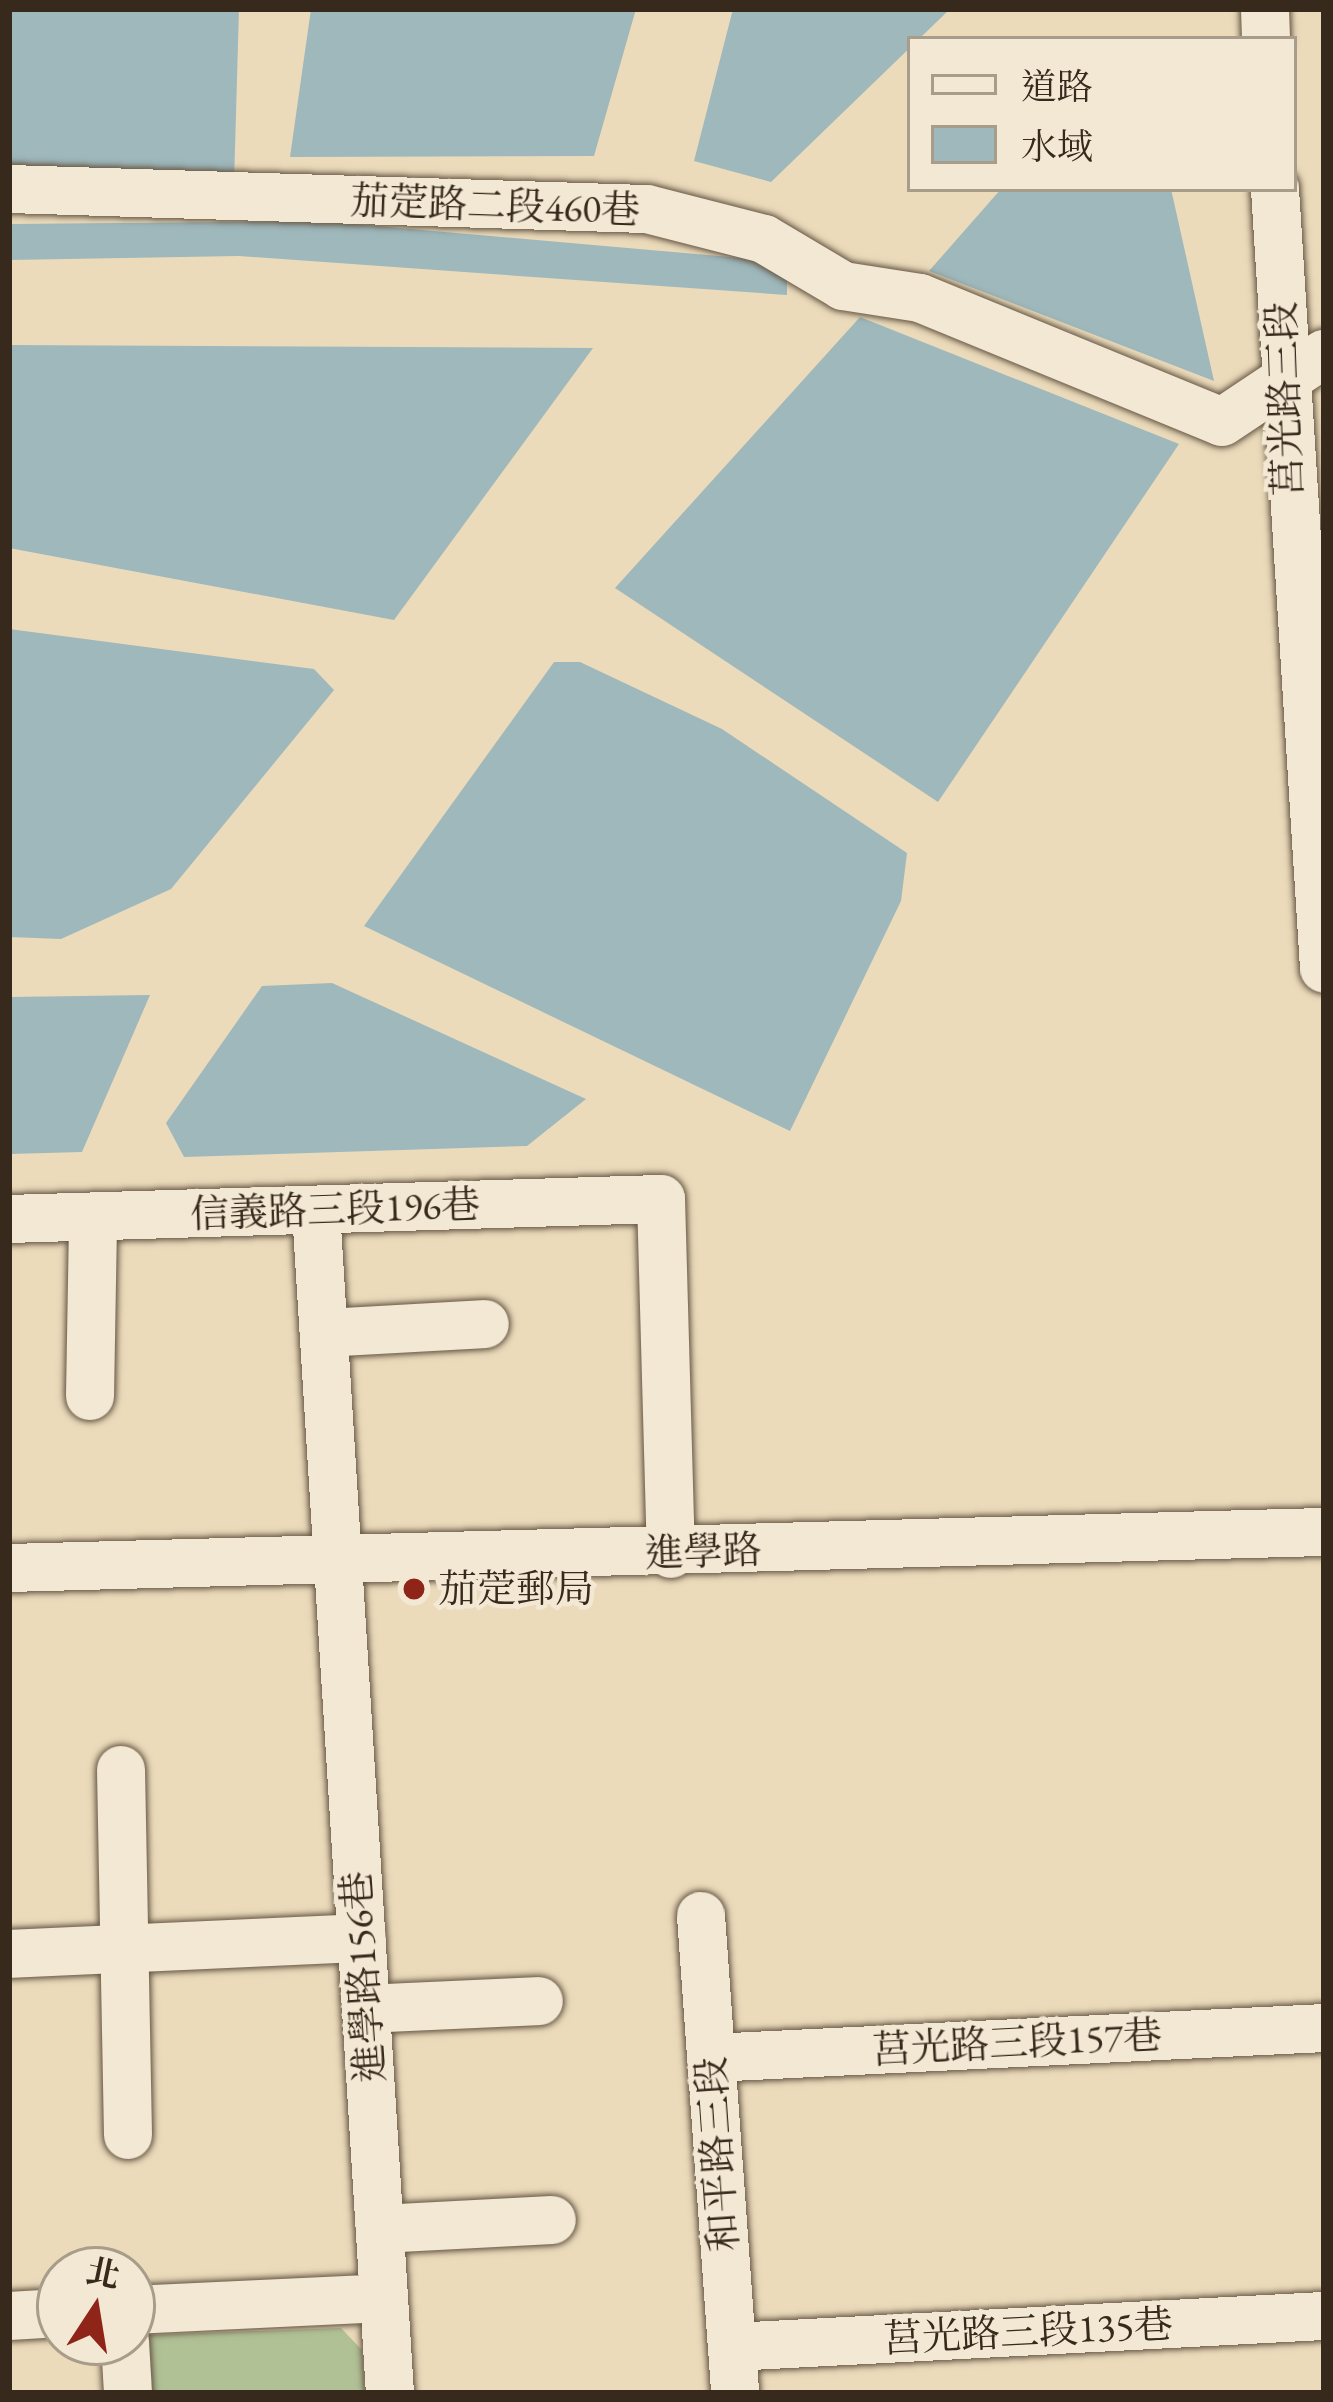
<!DOCTYPE html>
<meta charset="utf-8">
<style>
body{margin:0}
#map{position:relative;width:1333px;height:2402px;overflow:hidden;background:#ebdbbb;font-family:"EB Garamond","Noto Serif TC",serif}
div>[style]{position:absolute}
[style*='--x']{left:calc(var(--x)*1px);top:calc(var(--y)*1px);width:calc(var(--w)*1px);rotate:calc(var(--a)*1deg)}
.green>*{inset:0;background:#b1c196}
.water>*{inset:0;background:#9eb8bc}
.roads{filter:drop-shadow(0 0 3px #655644) drop-shadow(0 0 3px #655644)}
.minor>*{height:48px;margin:-24px;padding:0 24px;transform-origin:24px;border-radius:24px;background:#f2e8d3}
.dots>*{width:33px;height:33px;translate:-50% -50%;box-sizing:border-box;border:6px solid #f2e8d3;border-radius:50%}
span{translate:-50% -50%;white-space:nowrap;text-align:center;line-height:1.15;-webkit-text-stroke:9px #f2e8d3;paint-order:stroke}
.street-label{font-size:39px;color:#38291d}
.poi-label{font-size:39px;color:#38291d}
.left{translate:0 -50%;text-align:left}
.frame{position:absolute;inset:0;border:12px solid #38291d;pointer-events:none}
.legend{position:absolute;left:907px;top:36px;width:390px;height:156px;box-sizing:border-box;background:#f2e8d3;border:3px solid #a89c8a;margin:0;padding:15px 21px;list-style:none;font-size:36px;color:#38291d}
.legend li{display:flex;align-items:center;gap:24px;height:60px}
.legend b{width:60px;border:3px solid #a89c8a}
.north{position:absolute;left:36px;top:2246px;width:120px;height:120px;box-sizing:border-box;background:#f2e8d3;border:3px solid #a89c8a;border-radius:50%;rotate:12deg;font-size:33px;font-weight:700;line-height:48px;text-align:center;color:#38291d}
.north::after{content:'';display:block;margin:auto;width:42px;height:54px;background:#8f2418;clip-path:polygon(50% 0,100% 100%,50% 72%,0 100%)}
</style>
<div id="map">
<div class="green">
<div style="clip-path:polygon(341px 2328px,362px 2350px,365px 2393px,138px 2393px,136px 2357px,150px 2335px)"></div>
</div>
<div class="water">
<div style="clip-path:polygon(9px 9px,239px 9px,234px 182px,9px 178px)"></div>
<div style="clip-path:polygon(311px 9px,636px 9px,594px 156px,290px 157px)"></div>
<div style="clip-path:polygon(733px 9px,950px 9px,771px 182px,694px 161px)"></div>
<div style="clip-path:polygon(1001px 189px,1171px 189px,1214px 381px,929px 271px)"></div>
<div style="clip-path:polygon(321px 221px,787px 262px,787px 295px,239px 256px,9px 260px,9px 224px)"></div>
<div style="clip-path:polygon(860px 317px,1179px 444px,938px 802px,615px 588px)"></div>
<div style="clip-path:polygon(9px 345px,593px 348px,394px 620px,9px 548px)"></div>
<div style="clip-path:polygon(9px 629px,314px 669px,334px 690px,171px 889px,61px 939px,9px 937px)"></div>
<div style="clip-path:polygon(554px 662px,580px 662px,722px 729px,907px 853px,901px 901px,790px 1131px,364px 926px)"></div>
<div style="clip-path:polygon(332px 983px,586px 1099px,527px 1146px,184px 1157px,166px 1123px,262px 986px)"></div>
<div style="clip-path:polygon(150px 995px,82px 1152px,9px 1154px,9px 997px)"></div>
</div>
<div class="roads">
<div class="minor">
<div style="--x:1265;--y:9;--w:30;--a:88"></div>
<div style="--x:9;--y:189;--w:638;--a:1.8"></div>
<div style="--x:647;--y:209;--w:121;--a:14.4"></div>
<div style="--x:764;--y:239;--w:92;--a:30.7"></div>
<div style="--x:843;--y:286;--w:78;--a:8.9"></div>
<div style="--x:920;--y:298;--w:326;--a:22.3"></div>
<div style="--x:1222;--y:422;--w:123;--a:-33.7"></div>
<div style="--x:1275;--y:189;--w:781;--a:86.4"></div>
<div style="--x:316;--y:1211;--w:1184;--a:86.42"></div>
<div style="--x:9;--y:1219;--w:652;--a:-1.76"></div>
<div style="--x:661;--y:1199;--w:355;--a:88.4"></div>
<div style="--x:324;--y:1333;--w:161;--a:-3.2"></div>
<div style="--x:90;--y:1396;--w:179;--a:-89"></div>
<div style="--x:9;--y:1568;--w:1315;--a:-1.57"></div>
<div style="--x:121;--y:1770;--w:365;--a:88.9"></div>
<div style="--x:701;--y:1916;--w:478;--a:85.9"></div>
<div style="--x:9;--y:1954;--w:353;--a:-2.6"></div>
<div style="--x:366;--y:2009;--w:173;--a:-2.6"></div>
<div style="--x:711;--y:2058;--w:614;--a:-2.8"></div>
<div style="--x:380;--y:2229;--w:172;--a:-3"></div>
<div style="--x:132;--y:2310;--w:252;--a:-2.7"></div>
<div style="--x:9;--y:2316;--w:51;--a:-3.4"></div>
<div style="--x:125;--y:2342;--w:51;--a:86.6"></div>
<div style="--x:732;--y:2347;--w:593;--a:-3"></div>
</div>
</div>
<div class="dots">
<div style="left:414px;top:1589px;background:#8f2418"></div>
</div>
<div class="street-label">
<span style="left:495px;top:206px;rotate:2deg">茄萣路二段460巷</span>
<span style="left:1285px;top:399px;rotate:-92deg">莒光路三段</span>
<span style="left:335px;top:1210px;rotate:-2deg">信義路三段196巷</span>
<span style="left:703px;top:1552px;rotate:-2deg">進學路</span>
<span style="left:364px;top:1977px;rotate:-94deg">進學路156巷</span>
<span style="left:1017px;top:2043px;rotate:-3deg">莒光路三段157巷</span>
<span style="left:718px;top:2154px;rotate:-94deg">和平路三段</span>
<span style="left:1028px;top:2332px;rotate:-3deg">莒光路三段135巷</span>
</div>
<div class="poi-label">
<span class="left" style="left:438px;top:1589px">茄萣郵局</span>
</div>
<div class="frame"></div>
<ul class="legend">
<li><b style="height:15px;background:#f2e8d3"></b>道路</li>
<li><b style="height:33px;background:#9eb8bc"></b>水域</li>
</ul>
<div class="north">北</div>
</div>
